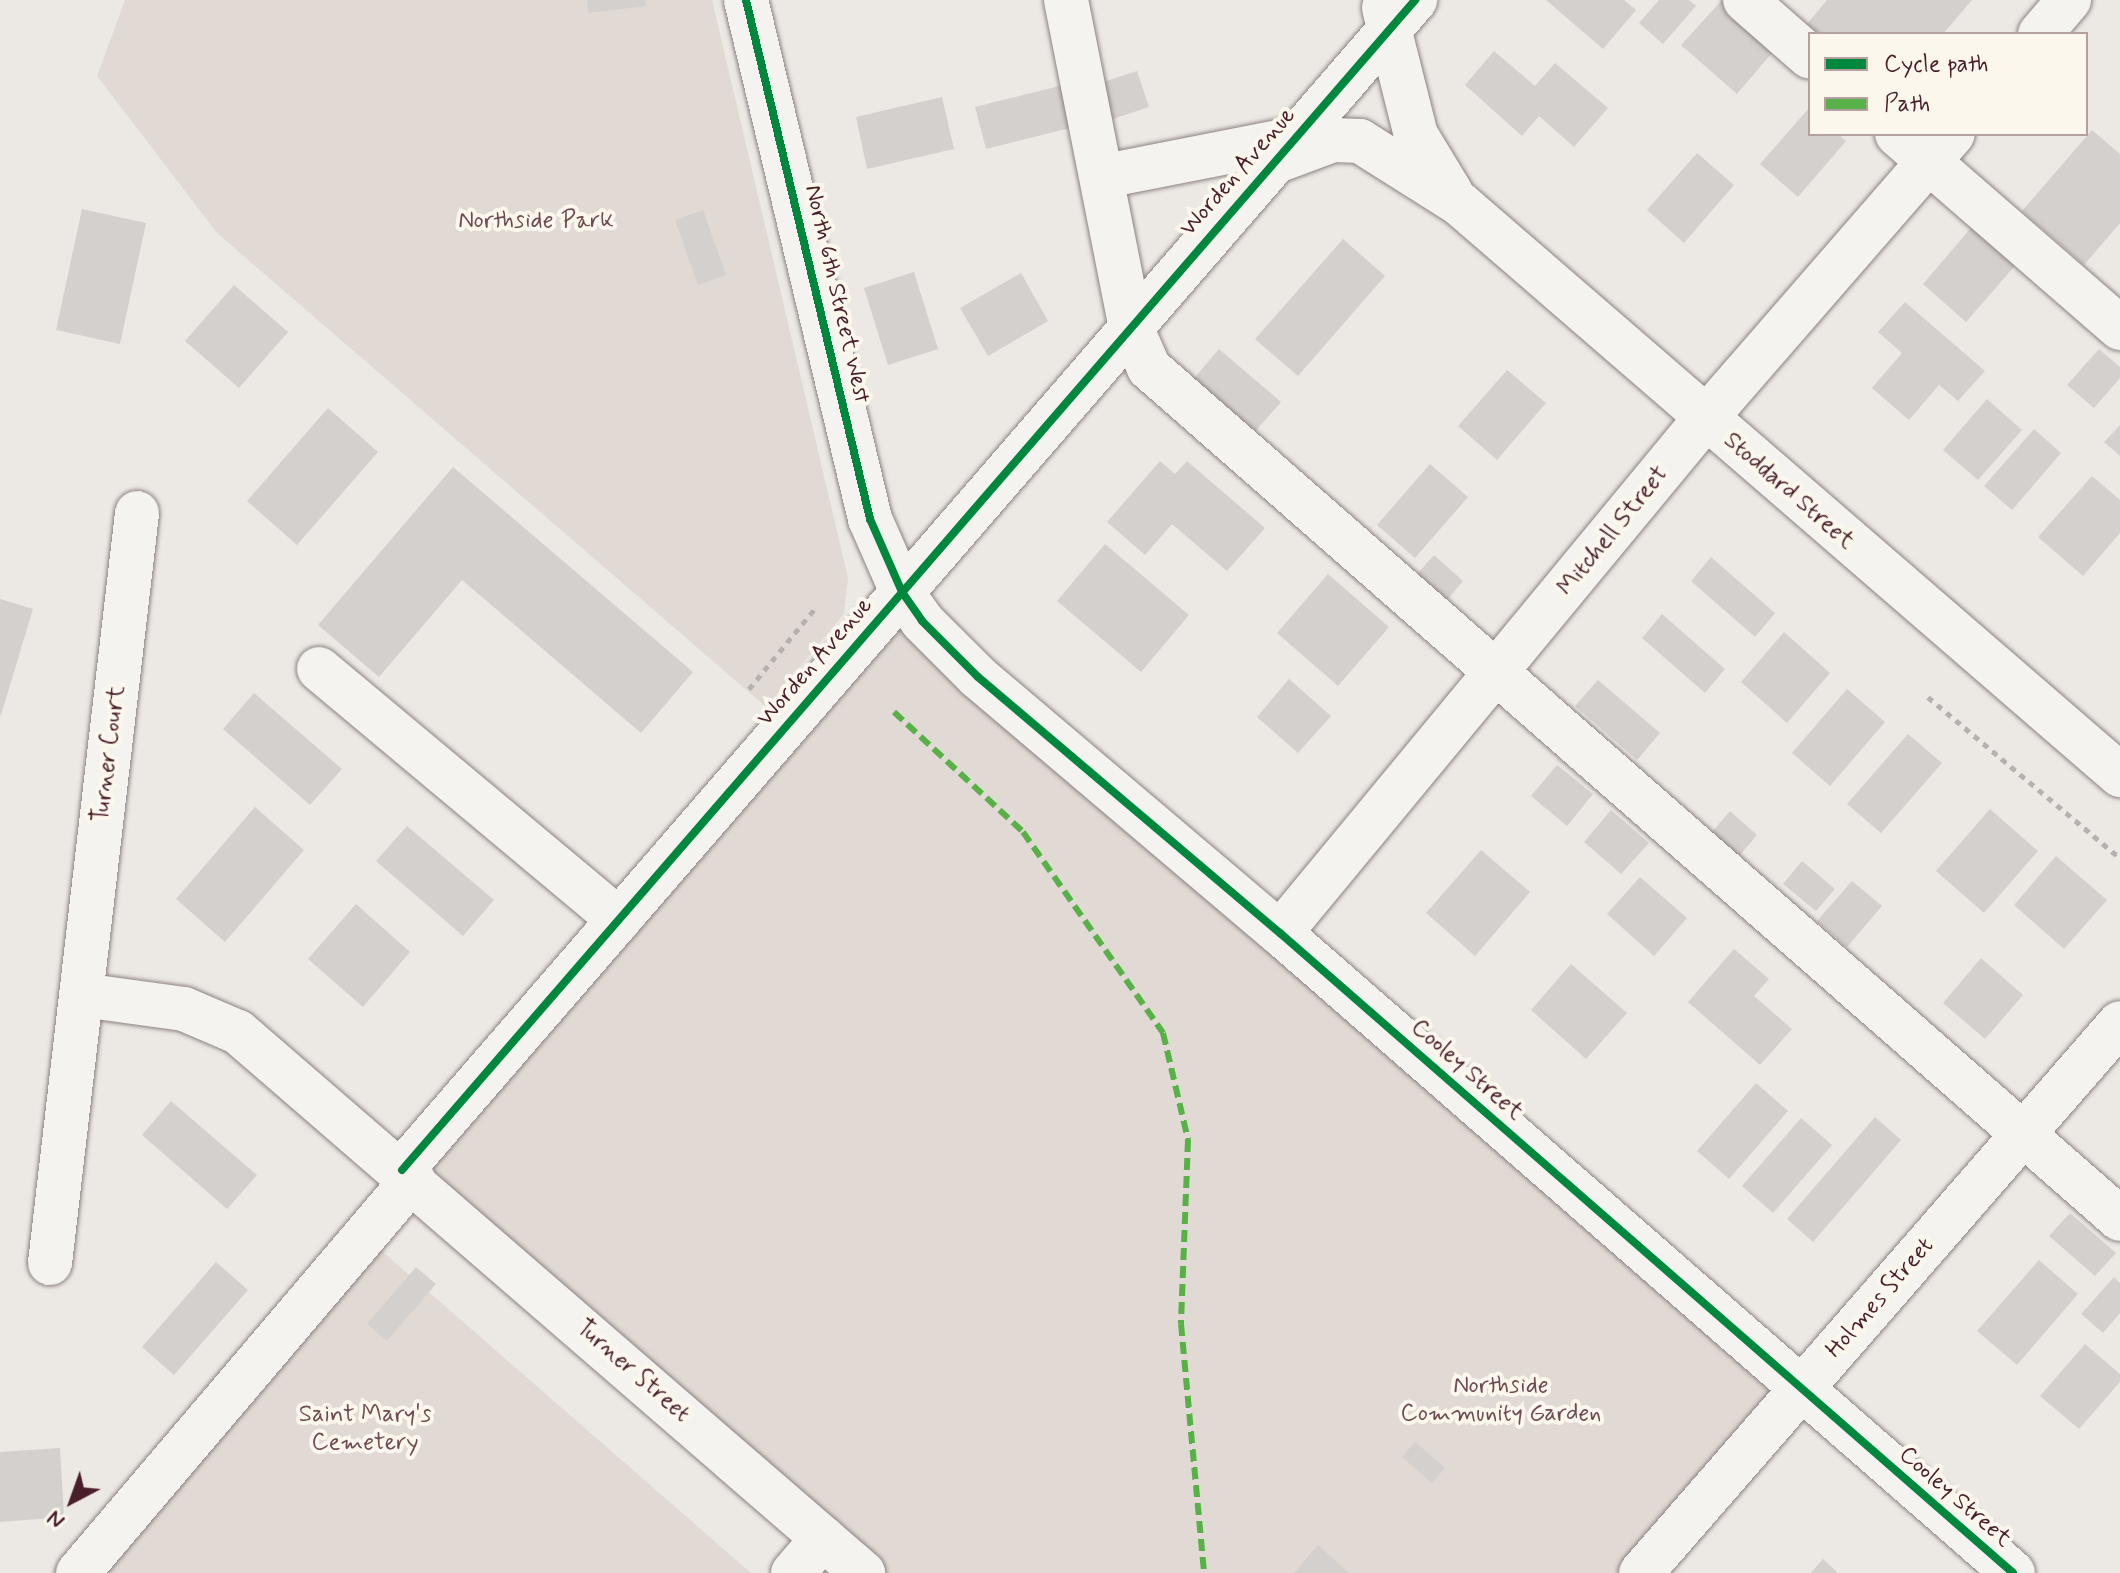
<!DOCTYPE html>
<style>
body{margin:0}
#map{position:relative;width:2120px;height:1573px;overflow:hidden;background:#ece9e4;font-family:Mynerve,sans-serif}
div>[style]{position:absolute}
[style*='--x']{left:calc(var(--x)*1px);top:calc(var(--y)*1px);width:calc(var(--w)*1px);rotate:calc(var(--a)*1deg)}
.green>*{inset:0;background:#e1d9d4}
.building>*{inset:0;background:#d4d0cd}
.path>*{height:5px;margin-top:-2.5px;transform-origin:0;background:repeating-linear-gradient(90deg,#b6b1af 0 6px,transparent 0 12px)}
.roads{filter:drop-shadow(0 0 2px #8b8282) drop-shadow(0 0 2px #8b8282)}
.minor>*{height:44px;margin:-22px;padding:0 22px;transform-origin:22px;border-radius:22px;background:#f4f3ef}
.quiet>*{height:6px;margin-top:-3px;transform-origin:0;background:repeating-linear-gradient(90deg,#57b146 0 12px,transparent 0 18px)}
.cycleway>*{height:8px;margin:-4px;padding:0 4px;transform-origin:4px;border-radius:4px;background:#00873e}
span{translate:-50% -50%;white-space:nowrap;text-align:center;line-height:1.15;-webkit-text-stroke:8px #fbf7ec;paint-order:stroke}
.street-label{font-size:24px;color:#4a1f2b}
.park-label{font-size:24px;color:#6e4a52}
.legend{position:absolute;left:1808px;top:32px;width:280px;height:104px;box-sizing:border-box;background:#fbf7ec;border:2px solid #b4a19f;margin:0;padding:10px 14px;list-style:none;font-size:24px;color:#4a1f2b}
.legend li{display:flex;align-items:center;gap:16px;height:40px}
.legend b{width:40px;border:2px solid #b4a19f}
.north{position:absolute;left:32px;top:1461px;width:80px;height:80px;-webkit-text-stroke:6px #fbf7ec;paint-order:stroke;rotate:221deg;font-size:22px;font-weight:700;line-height:32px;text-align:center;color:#4a1f2b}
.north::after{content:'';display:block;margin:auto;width:28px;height:36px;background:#4a1f2b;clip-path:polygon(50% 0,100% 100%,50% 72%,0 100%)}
</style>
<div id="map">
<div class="green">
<div style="clip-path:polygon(125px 0,712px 0,848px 578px,844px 614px,766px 707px,217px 233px,97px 76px)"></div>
<div style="clip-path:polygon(902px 592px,1800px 1389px,1641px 1573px,863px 1573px,402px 1170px)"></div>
<div style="clip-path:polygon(351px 1224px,751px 1573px,50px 1573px)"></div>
</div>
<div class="building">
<div style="clip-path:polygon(587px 0,645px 0,646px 6px,588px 13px)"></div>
<div style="clip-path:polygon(1546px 0,1624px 0,1636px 10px,1603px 49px)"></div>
<div style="clip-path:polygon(1659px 0,1689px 0,1696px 6px,1663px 44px,1639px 23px)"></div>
<div style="clip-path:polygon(1722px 0,1777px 47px,1737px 94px,1681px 45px)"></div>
<div style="clip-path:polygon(1827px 0,1972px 0,1943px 34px,1819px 34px,1807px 24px)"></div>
<div style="clip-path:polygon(1494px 51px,1535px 86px,1555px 63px,1608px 108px,1574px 147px,1539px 116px,1522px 136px,1465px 85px)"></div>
<div style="clip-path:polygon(1137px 71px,1149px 107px,1113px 119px,1100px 83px)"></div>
<div style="clip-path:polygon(1072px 83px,1082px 125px,986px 149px,975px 107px)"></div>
<div style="clip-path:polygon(942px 97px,954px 149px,867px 169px,856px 117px)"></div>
<div style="clip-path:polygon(1810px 107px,1810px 134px,1838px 134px,1846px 141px,1798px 197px,1760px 164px)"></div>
<div style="clip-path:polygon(2092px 130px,2120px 154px,2120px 223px,2084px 265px,2022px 211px)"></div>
<div style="clip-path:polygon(1697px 153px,1734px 185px,1684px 243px,1647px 210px)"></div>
<div style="clip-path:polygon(82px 209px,146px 223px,120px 344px,56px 330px)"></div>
<div style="clip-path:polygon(703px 210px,726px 275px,698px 285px,675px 220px)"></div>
<div style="clip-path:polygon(1976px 222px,2020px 260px,1966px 322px,1923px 284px)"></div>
<div style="clip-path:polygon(1343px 239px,1385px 276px,1298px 376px,1255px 339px)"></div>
<div style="clip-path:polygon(914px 272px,938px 349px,888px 365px,864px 288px)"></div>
<div style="clip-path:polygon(1021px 273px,1048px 321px,988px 356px,960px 308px)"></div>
<div style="clip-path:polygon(234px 285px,288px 332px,239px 388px,185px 341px)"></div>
<div style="clip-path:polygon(1905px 302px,1985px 371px,1958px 401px,1939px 385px,1909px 420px,1872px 388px,1902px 353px,1878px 332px)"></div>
<div style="clip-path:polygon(1219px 349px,1281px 402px,1251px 436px,1190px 383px)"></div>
<div style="clip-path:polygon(2099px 349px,2120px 367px,2120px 378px,2094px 408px,2067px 385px)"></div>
<div style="clip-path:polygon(1507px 370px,1546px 403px,1497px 460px,1458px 426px)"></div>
<div style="clip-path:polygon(1987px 399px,2022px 430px,1978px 480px,1943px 450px)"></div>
<div style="clip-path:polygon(328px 408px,378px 452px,297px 545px,247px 501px)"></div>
<div style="clip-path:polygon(2120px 425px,2120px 456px,2104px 442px)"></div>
<div style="clip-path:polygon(2034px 429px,2061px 453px,2012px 510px,1984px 486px)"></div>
<div style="clip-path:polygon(1160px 461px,1175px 474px,1187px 461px,1265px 528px,1227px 571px,1172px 524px,1145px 555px,1107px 522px)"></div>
<div style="clip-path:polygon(1430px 464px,1468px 497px,1415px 558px,1377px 525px)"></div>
<div style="clip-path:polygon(453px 467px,693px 672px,641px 733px,462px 580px,379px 677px,318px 625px)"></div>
<div style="clip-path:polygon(2092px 476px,2120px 500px,2120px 533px,2083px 576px,2038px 537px)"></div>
<div style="clip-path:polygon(1105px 544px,1189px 615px,1141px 672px,1057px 601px)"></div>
<div style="clip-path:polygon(1434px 555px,1463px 581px,1447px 600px,1417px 574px)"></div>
<div style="clip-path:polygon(1711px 557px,1775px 613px,1755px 637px,1691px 581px)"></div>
<div style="clip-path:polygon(1328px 574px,1389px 627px,1338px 686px,1277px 633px)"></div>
<div style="clip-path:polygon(0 599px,33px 609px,1px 715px,0 715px)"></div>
<div style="clip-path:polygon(1662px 614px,1725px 669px,1705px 693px,1642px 638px)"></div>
<div style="clip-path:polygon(1784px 632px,1830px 673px,1787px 723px,1741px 682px)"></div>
<div style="clip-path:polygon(1289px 679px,1331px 716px,1298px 753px,1257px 717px)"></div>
<div style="clip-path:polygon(1598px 680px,1660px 733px,1637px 760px,1575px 706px)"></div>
<div style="clip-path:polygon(1847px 689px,1885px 722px,1830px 786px,1792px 753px)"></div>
<div style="clip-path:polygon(254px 693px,342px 769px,310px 805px,223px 729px)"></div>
<div style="clip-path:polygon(1908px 734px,1942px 763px,1881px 833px,1847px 804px)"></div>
<div style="clip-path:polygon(1557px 765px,1593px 794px,1567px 826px,1531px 796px)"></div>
<div style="clip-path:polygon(255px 807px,304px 850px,225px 942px,176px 899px)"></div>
<div style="clip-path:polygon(1990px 809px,2038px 851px,1984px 913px,1936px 871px)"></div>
<div style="clip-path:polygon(1611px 810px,1649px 843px,1621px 874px,1584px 842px)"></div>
<div style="clip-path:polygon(1730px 811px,1757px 835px,1739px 856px,1712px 832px)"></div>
<div style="clip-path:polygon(407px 826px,494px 900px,463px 936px,376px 861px)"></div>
<div style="clip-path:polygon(1481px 850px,1530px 892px,1475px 956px,1426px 913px)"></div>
<div style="clip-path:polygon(2056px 856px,2107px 900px,2064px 949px,2014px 905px)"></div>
<div style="clip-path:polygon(1802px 861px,1835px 889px,1816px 911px,1783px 884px)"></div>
<div style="clip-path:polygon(1640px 877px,1687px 918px,1654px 956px,1607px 914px)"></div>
<div style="clip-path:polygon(1852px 881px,1882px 906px,1847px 947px,1817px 921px)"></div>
<div style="clip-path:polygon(356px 904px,410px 952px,363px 1007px,308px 959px)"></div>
<div style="clip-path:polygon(1734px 949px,1769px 979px,1754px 996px,1792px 1029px,1760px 1065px,1688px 1002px)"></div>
<div style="clip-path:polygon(1981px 958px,2023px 995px,1985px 1039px,1943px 1003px)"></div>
<div style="clip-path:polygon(1571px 964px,1627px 1013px,1586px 1059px,1531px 1010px)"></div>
<div style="clip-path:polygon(1756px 1083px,1788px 1111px,1729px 1179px,1697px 1151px)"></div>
<div style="clip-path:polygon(171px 1101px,257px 1175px,227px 1209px,142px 1135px)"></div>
<div style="clip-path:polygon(1875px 1117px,1901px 1140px,1813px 1242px,1787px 1219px)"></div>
<div style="clip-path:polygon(1801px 1118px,1832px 1145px,1773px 1213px,1742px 1186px)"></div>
<div style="clip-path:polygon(2070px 1213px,2116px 1253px,2095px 1276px,2049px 1236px)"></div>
<div style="clip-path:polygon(2039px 1260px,2078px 1294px,2017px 1365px,1977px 1331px)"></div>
<div style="clip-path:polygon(216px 1262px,248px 1290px,174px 1375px,142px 1347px)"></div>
<div style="clip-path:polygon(416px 1267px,436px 1284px,387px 1341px,367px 1324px)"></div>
<div style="clip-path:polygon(2114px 1277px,2120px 1283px,2120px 1313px,2103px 1333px,2081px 1314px)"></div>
<div style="clip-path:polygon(2085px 1344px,2120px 1374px,2120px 1382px,2079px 1429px,2040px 1396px)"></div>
<div style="clip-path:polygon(1415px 1442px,1445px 1468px,1432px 1483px,1402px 1457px)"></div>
<div style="clip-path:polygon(60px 1448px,64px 1517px,0 1522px,0 1452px)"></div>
<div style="clip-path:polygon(1318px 1545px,1349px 1573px,1294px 1573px)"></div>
<div style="clip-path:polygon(1823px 1559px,1838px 1573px,1811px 1573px)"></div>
</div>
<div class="path">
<div style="--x:749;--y:689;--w:106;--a:-50.7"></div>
<div style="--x:1928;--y:697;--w:251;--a:40"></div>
</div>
<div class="roads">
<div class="minor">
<div style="--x:746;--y:0;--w:534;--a:76.56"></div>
<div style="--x:870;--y:519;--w:80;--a:66.3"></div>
<div style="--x:902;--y:592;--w:35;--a:55"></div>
<div style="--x:922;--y:621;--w:79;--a:45"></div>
<div style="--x:978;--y:677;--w:396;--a:40.3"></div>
<div style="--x:1280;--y:933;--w:973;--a:41.12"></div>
<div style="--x:1066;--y:0;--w:333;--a:78.8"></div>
<div style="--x:1131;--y:327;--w:45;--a:66.3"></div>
<div style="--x:1149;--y:368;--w:1291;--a:41.23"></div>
<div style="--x:1745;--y:0;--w:86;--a:41.2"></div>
<div style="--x:1384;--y:8;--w:131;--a:75.9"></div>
<div style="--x:1416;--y:135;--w:68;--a:58.9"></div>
<div style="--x:2040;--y:34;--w:45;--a:-49.5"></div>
<div style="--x:1897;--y:134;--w:296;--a:41"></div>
<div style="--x:1279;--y:160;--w:58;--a:-20.3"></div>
<div style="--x:1333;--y:140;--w:27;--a:2"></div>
<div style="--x:1360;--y:141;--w:118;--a:32.2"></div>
<div style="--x:1460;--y:204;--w:873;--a:40.86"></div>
<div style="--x:1105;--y:176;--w:193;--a:-11.1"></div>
<div style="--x:319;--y:669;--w:391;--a:39.9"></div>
<div style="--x:1280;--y:933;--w:666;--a:-50.43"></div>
<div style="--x:1704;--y:420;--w:379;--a:-49"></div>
<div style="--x:82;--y:995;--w:103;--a:7.8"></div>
<div style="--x:184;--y:1009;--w:59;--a:23.1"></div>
<div style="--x:238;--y:1032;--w:827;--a:40.88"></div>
<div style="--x:402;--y:1170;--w:1548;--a:-49.11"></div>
<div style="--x:50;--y:1263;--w:755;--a:-83.38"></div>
<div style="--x:78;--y:1573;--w:517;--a:-49.63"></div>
<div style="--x:793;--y:1573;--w:46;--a:-49.4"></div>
<div style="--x:1641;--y:1573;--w:729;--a:-48.95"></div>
</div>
</div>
<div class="quiet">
<div style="--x:894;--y:712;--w:176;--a:42.9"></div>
<div style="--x:1023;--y:832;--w:245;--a:55.1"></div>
<div style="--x:1163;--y:1033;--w:110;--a:76.8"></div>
<div style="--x:1188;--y:1140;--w:184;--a:92.2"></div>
<div style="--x:1181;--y:1324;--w:250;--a:84.7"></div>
</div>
<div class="cycleway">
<div style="--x:746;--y:0;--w:534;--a:76.56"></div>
<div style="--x:870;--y:519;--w:80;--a:66.3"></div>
<div style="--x:902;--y:592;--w:35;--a:55"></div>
<div style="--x:922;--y:621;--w:79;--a:45"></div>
<div style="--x:978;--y:677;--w:396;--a:40.3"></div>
<div style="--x:1280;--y:933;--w:973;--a:41.12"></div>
<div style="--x:402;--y:1170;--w:1548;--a:-49.11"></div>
</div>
<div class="street-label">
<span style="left:1238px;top:172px;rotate:-49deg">Worden Avenue</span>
<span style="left:837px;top:294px;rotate:77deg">North 6th Street West</span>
<span style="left:1789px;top:491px;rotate:41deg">Stoddard Street</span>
<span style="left:1613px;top:531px;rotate:-51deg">Mitchell Street</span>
<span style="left:815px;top:662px;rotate:-49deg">Worden Avenue</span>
<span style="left:109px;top:754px;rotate:-83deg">Turner Court</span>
<span style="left:1467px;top:1070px;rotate:41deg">Cooley Street</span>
<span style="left:1880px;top:1298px;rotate:-49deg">Holmes Street</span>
<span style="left:633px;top:1371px;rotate:41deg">Turner Street</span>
<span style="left:1955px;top:1497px;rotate:41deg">Cooley Street</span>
</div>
<div class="park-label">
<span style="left:536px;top:221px">Northside Park</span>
<span style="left:1501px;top:1400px">Northside<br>Community Garden</span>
<span style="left:365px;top:1429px">Saint Mary's<br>Cemetery</span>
</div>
<ul class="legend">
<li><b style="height:10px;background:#00873e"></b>Cycle path</li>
<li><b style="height:10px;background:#57b146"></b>Path</li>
</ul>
<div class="north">N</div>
</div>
